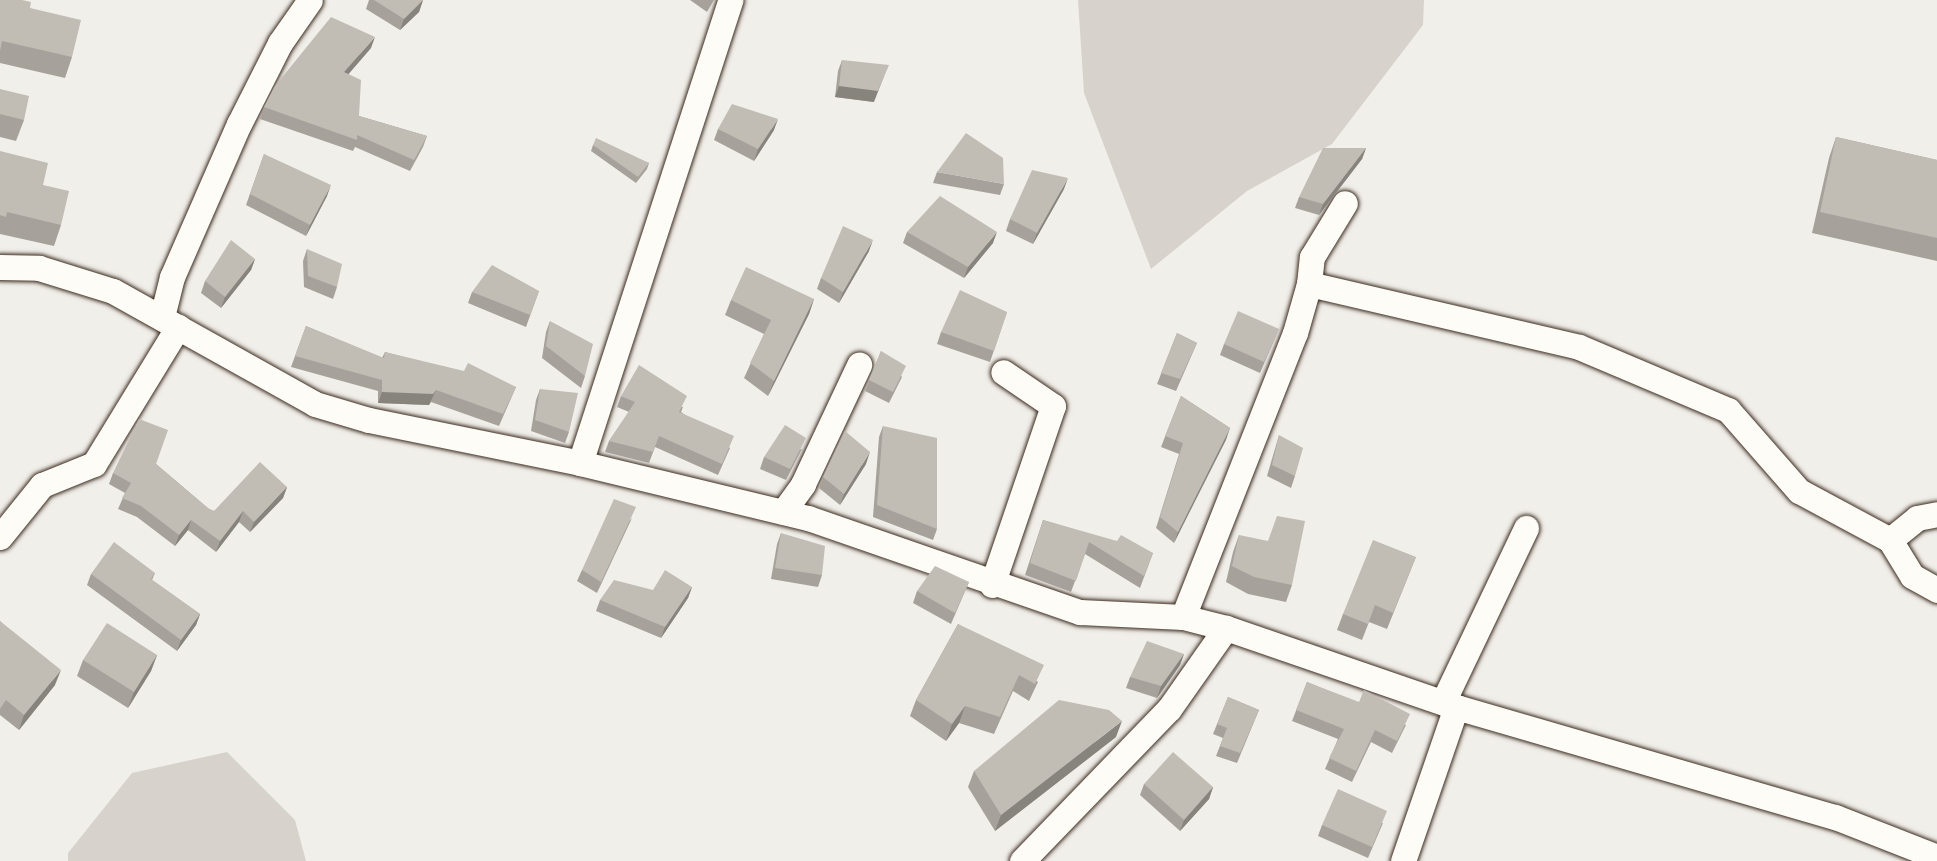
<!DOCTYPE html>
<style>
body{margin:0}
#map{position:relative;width:1937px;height:861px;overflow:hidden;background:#f1efea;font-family:Itim,sans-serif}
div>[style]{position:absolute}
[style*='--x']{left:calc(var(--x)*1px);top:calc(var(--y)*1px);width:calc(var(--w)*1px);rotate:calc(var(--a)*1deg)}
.green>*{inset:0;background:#d7d2cc}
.roads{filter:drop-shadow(0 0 2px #3b2a1e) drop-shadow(0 0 2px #3b2a1e)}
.minor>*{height:25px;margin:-12.5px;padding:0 12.5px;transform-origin:12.5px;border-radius:12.5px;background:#fdfcf7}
.wall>*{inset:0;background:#a6a29b}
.shaded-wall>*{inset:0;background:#87847e}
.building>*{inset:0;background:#c1bcb4}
span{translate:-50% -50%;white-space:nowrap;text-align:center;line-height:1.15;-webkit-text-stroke:8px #fdfcf7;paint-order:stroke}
</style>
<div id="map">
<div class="green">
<div style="clip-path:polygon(1078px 0,1424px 0,1423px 25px,1332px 144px,1247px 191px,1151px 269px,1084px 93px)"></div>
<div style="clip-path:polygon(227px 752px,295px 820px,306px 861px,68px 861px,68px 853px,132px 773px)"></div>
</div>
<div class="roads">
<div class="minor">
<div style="--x:0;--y:267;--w:39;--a:1"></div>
<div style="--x:39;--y:268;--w:77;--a:17.3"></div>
<div style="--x:113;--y:291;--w:231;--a:29.2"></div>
<div style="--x:315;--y:404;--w:56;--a:16.5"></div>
<div style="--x:369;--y:420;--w:215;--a:11.5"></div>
<div style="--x:580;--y:463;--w:235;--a:13.6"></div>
<div style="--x:808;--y:518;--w:288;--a:19.1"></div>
<div style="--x:1080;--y:612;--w:103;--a:2.8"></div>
<div style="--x:1183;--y:617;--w:44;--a:14.3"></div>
<div style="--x:1226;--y:628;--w:243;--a:19"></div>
<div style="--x:1456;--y:707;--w:395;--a:16.2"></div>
<div style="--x:1835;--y:817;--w:110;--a:21.4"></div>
<div style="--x:1309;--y:284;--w:27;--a:-84"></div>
<div style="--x:1312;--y:257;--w:63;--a:-58.6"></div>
<div style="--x:162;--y:317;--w:41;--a:-76"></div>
<div style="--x:172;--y:277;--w:167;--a:-66.4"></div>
<div style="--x:239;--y:124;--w:91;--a:-63.2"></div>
<div style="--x:280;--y:43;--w:52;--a:-55.1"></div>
<div style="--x:580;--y:463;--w:487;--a:-72"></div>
<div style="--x:783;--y:512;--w:34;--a:-54"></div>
<div style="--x:803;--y:484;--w:132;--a:-64.8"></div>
<div style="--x:0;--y:537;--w:67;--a:-51.1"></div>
<div style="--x:42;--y:485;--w:56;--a:-22"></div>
<div style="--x:94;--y:464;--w:161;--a:-58.5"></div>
<div style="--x:1890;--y:540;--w:35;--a:-39"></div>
<div style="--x:1917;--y:518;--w:20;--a:-11"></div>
<div style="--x:992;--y:585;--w:189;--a:-71.2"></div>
<div style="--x:1053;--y:406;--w:60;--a:-145.8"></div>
<div style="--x:1183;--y:617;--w:305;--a:-68.5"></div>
<div style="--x:1295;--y:333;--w:51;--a:-74.1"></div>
<div style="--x:1309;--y:284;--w:277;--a:13.1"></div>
<div style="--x:1579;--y:347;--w:162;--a:22.9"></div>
<div style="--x:1728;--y:410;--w:108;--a:48.8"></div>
<div style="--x:1799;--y:491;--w:103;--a:28.3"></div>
<div style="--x:1890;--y:540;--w:42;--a:58.6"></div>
<div style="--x:1912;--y:576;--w:29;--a:29"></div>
<div style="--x:1443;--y:702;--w:193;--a:-64.5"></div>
<div style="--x:1022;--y:861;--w:211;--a:-46"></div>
<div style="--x:1169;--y:709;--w:99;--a:-54.9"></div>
<div style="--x:1403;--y:861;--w:163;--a:-71"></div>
</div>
</div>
<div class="wall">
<div style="clip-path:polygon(0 0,30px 8px,72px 57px,65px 78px,0 63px)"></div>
<div style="clip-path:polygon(369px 0,423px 0,419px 12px,400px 30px,366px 9px)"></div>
<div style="clip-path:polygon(690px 0,714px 0,707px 12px)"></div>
<div style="clip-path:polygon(371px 48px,348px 74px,359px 116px,427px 136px,423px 147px,410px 171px,355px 147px,353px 151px,260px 119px,264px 107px)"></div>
<div style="clip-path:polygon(842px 60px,874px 102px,835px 97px,838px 71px)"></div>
<div style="clip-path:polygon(0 89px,24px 120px,16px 141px,0 137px)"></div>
<div style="clip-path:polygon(718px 129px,774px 130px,754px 161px,714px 140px)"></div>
<div style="clip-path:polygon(1836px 137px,1937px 160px,1937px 261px,1812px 233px,1829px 158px)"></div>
<div style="clip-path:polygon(593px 145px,649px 163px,647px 169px,636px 183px,591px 151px)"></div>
<div style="clip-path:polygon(1366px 148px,1362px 159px,1319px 215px,1295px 208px,1299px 197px)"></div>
<div style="clip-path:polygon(0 151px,43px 185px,61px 225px,54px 246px,0 234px)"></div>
<div style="clip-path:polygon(264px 154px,327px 196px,306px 236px,246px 205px)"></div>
<div style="clip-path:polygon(937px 172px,1004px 184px,1000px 195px,933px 183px)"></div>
<div style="clip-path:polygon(1064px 189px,1033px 244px,1006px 231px,1010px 219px)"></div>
<div style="clip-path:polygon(907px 232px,993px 243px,964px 278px,903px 243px)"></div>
<div style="clip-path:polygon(307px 249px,337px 287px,333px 299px,304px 287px,303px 261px)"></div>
<div style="clip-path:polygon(869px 251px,839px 303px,817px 289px,821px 278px)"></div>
<div style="clip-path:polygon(255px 259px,251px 270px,221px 308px,201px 293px,205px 281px)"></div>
<div style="clip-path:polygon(539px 291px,526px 327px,468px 303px,472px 292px)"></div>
<div style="clip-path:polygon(814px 299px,809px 314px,768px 396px,744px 378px,764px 334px,725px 315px,731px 300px)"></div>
<div style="clip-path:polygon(1007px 312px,990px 362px,937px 344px,941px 332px)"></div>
<div style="clip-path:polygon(550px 321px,585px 376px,581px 388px,542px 358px,546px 332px)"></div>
<div style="clip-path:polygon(306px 326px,382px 358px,385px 352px,516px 387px,499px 426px,431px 402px,429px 405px,378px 403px,378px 391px,291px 367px)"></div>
<div style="clip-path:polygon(1279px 329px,1260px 373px,1220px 355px,1224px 344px)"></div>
<div style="clip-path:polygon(1177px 333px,1197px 343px,1176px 391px,1157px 384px)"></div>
<div style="clip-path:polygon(881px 351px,902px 377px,889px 403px,865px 391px)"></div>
<div style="clip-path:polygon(540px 389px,569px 432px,565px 443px,531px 431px,536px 400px)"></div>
<div style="clip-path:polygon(621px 396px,683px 407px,681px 412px,730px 448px,718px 475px,655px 447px,649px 463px,605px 452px,609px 441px,629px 412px,617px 407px)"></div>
<div style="clip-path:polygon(1181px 396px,1230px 428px,1174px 543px,1156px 528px,1179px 454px,1161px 447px)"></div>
<div style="clip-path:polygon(883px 426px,937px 529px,933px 540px,873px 517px,879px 437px)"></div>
<div style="clip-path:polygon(1279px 435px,1295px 476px,1291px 488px,1267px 476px)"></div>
<div style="clip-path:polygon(802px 449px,786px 480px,760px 469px,764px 457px)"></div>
<div style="clip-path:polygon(156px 464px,209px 509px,214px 511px,287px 487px,283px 498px,250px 532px,239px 522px,216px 552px,188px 530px,175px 546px,137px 517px,118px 509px,125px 493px,109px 484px,113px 473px)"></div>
<div style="clip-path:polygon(866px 464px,840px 505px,819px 488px,823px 477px)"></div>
<div style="clip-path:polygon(632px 518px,597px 593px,577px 581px,582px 570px)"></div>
<div style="clip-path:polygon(1043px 520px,1153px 553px,1140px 588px,1085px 554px,1071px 592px,1025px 575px)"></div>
<div style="clip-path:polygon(781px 533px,822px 575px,818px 587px,771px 579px,777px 544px)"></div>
<div style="clip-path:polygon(1239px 535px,1292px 585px,1286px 602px,1248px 594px,1226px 582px,1233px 552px)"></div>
<div style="clip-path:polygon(1416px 557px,1387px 629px,1369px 622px,1362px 640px,1337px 630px,1343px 614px)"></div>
<div style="clip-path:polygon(155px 573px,152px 580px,200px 614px,196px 625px,177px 651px,87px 585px,91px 574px)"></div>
<div style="clip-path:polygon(969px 582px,951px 624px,913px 603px,917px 591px)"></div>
<div style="clip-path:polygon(692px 587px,688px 598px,661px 638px,596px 611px,600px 600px)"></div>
<div style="clip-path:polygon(0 621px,55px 685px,19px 730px,0 715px)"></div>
<div style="clip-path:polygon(958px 624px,1038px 682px,1029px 701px,1013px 691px,994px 734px,959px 723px,946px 741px,910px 716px,916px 700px)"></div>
<div style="clip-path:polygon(1184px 654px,1180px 665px,1157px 698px,1126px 688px,1130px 677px)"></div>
<div style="clip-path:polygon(157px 655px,151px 671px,128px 708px,77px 676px,83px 660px)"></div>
<div style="clip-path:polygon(1307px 682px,1406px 725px,1392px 753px,1371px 742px,1352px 782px,1325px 769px,1338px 739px,1292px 721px)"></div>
<div style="clip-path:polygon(1228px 697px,1259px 710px,1237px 763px,1216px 756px,1223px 738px,1213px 734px)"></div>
<div style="clip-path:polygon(1116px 737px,995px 831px,968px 787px,974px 771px)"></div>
<div style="clip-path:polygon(1144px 784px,1213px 787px,1209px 799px,1180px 831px,1140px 795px)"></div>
<div style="clip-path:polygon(1383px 823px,1368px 858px,1318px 836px,1322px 825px)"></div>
</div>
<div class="shaded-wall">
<div style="clip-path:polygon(423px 0,419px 12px,400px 30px,404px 19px)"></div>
<div style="clip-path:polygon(375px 37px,371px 48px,340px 84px,344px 72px)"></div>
<div style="clip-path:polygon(884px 76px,874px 102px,835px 97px,839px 86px)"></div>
<div style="clip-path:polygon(778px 119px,774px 130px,754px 161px,758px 149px)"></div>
<div style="clip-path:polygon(1366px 148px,1362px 159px,1319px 215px,1323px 204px)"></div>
<div style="clip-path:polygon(1068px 178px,1064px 189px,1033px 244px,1037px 233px)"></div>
<div style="clip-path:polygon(331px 185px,327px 196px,306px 236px,310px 225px)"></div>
<div style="clip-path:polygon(997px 232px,993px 243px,964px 278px,968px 267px)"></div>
<div style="clip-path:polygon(873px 240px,869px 251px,839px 303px,843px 292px)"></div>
<div style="clip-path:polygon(255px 259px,251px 270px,221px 308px,225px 297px)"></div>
<div style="clip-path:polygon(814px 299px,809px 314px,768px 396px,774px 381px)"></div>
<div style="clip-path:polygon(436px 390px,429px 405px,378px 403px,382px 392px)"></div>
<div style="clip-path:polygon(1230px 428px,1226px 440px,1174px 543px,1178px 532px)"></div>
<div style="clip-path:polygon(870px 452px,866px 464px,840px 505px,844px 494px)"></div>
<div style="clip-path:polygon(287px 487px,283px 498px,250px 532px,254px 522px)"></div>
<div style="clip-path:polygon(243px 511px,239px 522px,216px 552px,220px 541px)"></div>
<div style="clip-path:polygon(191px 520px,188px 530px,175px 546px,179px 535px)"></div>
<div style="clip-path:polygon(692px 587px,688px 598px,661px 638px,665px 627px)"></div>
<div style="clip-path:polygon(200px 614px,196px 625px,177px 651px,181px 640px)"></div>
<div style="clip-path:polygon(1184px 654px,1180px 665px,1157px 698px,1161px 686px)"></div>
<div style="clip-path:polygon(157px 655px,151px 671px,128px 708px,134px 692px)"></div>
<div style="clip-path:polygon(61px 670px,55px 685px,19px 730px,24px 715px)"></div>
<div style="clip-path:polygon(965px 706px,959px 723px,946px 741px,952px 724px)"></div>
<div style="clip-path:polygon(1122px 721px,1116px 737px,995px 831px,1001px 815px)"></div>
<div style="clip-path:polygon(1213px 787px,1209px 799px,1180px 831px,1184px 820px)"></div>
</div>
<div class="building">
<div style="clip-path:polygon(0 0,22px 0,31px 2px,30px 8px,81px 20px,72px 57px,2px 41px,0 51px)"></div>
<div style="clip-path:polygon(374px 0,423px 0,404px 19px)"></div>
<div style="clip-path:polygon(331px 17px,375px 37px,344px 72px,361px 80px,359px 116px,427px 136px,414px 160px,357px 135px,357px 140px,264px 107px,275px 86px)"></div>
<div style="clip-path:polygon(842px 60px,889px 65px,878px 91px,839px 86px)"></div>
<div style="clip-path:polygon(0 89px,29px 96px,24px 120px,0 114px)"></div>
<div style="clip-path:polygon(732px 104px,778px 119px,758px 149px,718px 129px)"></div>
<div style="clip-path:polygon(966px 133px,1003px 158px,1004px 184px,937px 172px)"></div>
<div style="clip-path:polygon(1836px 137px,1937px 160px,1937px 238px,1820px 212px)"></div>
<div style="clip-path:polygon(596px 138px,649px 163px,638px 177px,593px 145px)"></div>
<div style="clip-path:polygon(1323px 148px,1366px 148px,1323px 204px,1299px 197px)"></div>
<div style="clip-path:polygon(0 151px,48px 163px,43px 185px,69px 191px,61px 225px,7px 212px,6px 217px,0 215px)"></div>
<div style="clip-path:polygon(264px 154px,331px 185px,310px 225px,250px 194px)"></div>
<div style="clip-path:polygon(1032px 170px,1068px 178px,1037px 233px,1010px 219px)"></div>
<div style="clip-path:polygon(940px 196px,997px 232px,968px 267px,907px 232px)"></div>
<div style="clip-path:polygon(843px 226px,873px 240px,843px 292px,821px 278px)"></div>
<div style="clip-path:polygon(231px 240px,255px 259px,225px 297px,205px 281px)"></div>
<div style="clip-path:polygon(307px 249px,342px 264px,337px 287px,308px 276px)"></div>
<div style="clip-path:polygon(492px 265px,539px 291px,530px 315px,472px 292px)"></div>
<div style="clip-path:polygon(746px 267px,814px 299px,774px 381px,750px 363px,771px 320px,731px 300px)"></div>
<div style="clip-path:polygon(960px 290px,1007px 312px,994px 351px,941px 332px)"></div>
<div style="clip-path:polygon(1238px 311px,1279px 329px,1264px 362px,1224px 344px)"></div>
<div style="clip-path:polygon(550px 321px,593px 344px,585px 376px,546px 346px)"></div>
<div style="clip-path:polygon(306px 326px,384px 358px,385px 352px,464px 371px,468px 363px,516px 387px,503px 414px,436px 390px,433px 394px,382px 392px,382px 380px,295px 356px)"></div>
<div style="clip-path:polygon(1177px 333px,1197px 343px,1180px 379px,1161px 373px)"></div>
<div style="clip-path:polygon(881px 351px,906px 366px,893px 392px,869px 380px)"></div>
<div style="clip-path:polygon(639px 365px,687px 396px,679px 412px,734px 436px,722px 464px,659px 436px,653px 452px,609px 441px,635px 402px,621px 396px)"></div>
<div style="clip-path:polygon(540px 389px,578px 393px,569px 432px,535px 420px)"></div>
<div style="clip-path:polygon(1181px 396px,1230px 428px,1178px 532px,1160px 517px,1183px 443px,1165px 436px)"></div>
<div style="clip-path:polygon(139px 419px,168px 430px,156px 464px,209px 509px,214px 511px,260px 462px,287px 487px,254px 522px,243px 511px,220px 541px,191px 520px,179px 535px,141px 506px,122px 498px,131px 483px,113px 473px)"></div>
<div style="clip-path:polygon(785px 425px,806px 438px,790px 469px,764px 457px)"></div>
<div style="clip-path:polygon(883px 426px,937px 438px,937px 529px,877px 505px)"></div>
<div style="clip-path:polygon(845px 431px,870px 452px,844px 494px,823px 477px)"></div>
<div style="clip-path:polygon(1279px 435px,1303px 448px,1295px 476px,1272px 465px)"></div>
<div style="clip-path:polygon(614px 499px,636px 507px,601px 582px,582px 570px)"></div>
<div style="clip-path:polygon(1277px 516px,1305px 521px,1292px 585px,1254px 577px,1232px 566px,1239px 535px,1268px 541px)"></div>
<div style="clip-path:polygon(1043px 520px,1117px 541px,1121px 535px,1153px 553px,1144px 576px,1089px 542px,1076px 581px,1030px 563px)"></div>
<div style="clip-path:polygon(781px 533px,825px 546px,822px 575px,775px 568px)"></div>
<div style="clip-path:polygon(1373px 540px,1416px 557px,1393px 613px,1375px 605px,1368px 624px,1343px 614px)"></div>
<div style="clip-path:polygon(114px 542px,155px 573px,151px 579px,200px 614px,181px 640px,91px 574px)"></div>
<div style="clip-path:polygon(935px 566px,969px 582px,955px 613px,917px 591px)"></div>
<div style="clip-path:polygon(665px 570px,692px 587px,665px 627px,600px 600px,614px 580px,653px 590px)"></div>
<div style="clip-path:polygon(0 621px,61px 670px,24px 715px,6px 700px,0 709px)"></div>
<div style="clip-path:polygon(107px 623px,157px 655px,134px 692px,83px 660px)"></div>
<div style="clip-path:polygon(958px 624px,1044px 665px,1035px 684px,1019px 675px,1000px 717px,965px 706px,952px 724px,916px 700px)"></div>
<div style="clip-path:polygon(1147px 641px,1184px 654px,1161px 686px,1130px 677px)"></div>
<div style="clip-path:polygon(1307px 682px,1359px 702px,1364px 690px,1410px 714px,1397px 741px,1375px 730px,1356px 771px,1329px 758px,1344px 729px,1296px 710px)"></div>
<div style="clip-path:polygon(1228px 697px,1259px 710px,1240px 753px,1220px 746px,1227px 728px,1217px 724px)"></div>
<div style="clip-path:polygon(1059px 700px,1109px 710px,1122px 721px,1001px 815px,974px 771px)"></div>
<div style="clip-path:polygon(1173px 752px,1213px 787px,1184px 820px,1144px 784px)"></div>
<div style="clip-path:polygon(1338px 789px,1387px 811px,1372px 847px,1322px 825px)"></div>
</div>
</div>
